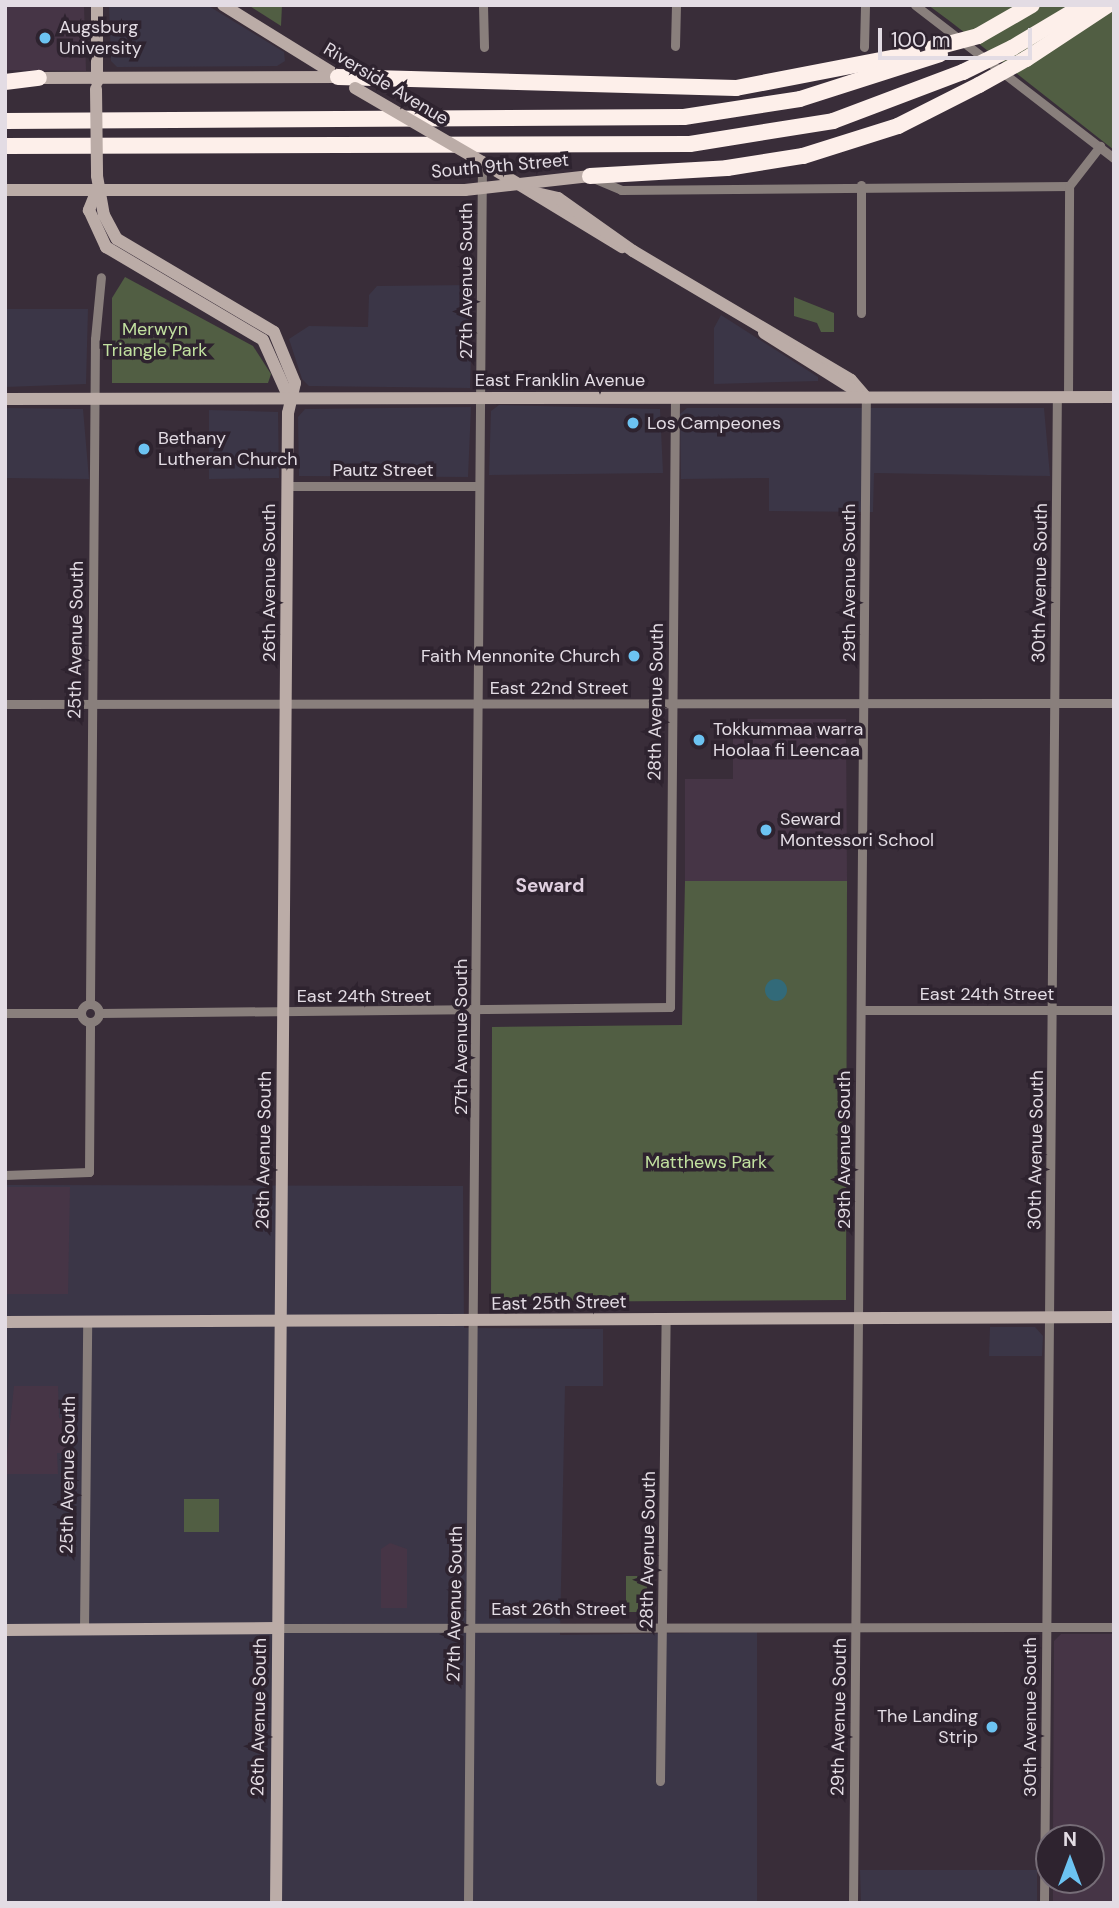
<!DOCTYPE html>
<style>
body{margin:0}
#map{position:relative;width:1119px;height:1908px;overflow:hidden;background:#392d39;font-family:"DM Sans",sans-serif}
div>[style]{position:absolute}
[style*='--x']{left:calc(var(--x)*1px);top:calc(var(--y)*1px);width:calc(var(--w)*1px);rotate:calc(var(--a)*1deg)}
.commercial>*{inset:0;background:#3b3647}
.built>*{inset:0;background:#463546}
.green>*{inset:0;background:#515e43}
.water>*{inset:0;background:#326a79}
.round{border-radius:50%}
.street>*{height:9px;margin:-4.5px;padding:0 4.5px;transform-origin:4.5px;border-radius:4.5px;background:#897f7c}
.street>.ring{margin:-4.5px;padding:0;box-sizing:content-box;background:none;border:9px solid #897f7c;border-radius:50%}
.secondary>*{height:12px;margin:-6px;padding:0 6px;transform-origin:6px;border-radius:6px;background:#bbaca7}
.highway>*{height:16px;margin:-8px;padding:0 8px;transform-origin:8px;border-radius:8px;background:#fdefea}
.secondary-bridge>*{height:12px;margin:-6px;padding:0 6px;transform-origin:6px;border-radius:6px;background:#bbaca7}
.highway-bridge>*{height:16px;margin:-8px;padding:0 8px;transform-origin:8px;border-radius:8px;background:#fdefea}
.dots>*{width:19px;height:19px;translate:-50% -50%;box-sizing:border-box;border:4px solid #2e232f;border-radius:50%}
span{translate:-50% -50%;white-space:nowrap;text-align:center;line-height:1.15;-webkit-text-stroke:7px #2e232f;paint-order:stroke}
.poi-label{font-size:18px;color:#e3dce4}
.left{translate:0 -50%;text-align:left}
.right{translate:-100% -50%;text-align:right}
.street-label{font-size:18px;color:#e3dce4}
.park-label{font-size:18px;color:#c2e1a0}
.neighbourhood-label{font-size:19px;color:#dfcfdf;font-weight:700}
.frame{position:absolute;inset:0;border:7px solid #e3dce4;pointer-events:none}
.north{position:absolute;left:1035px;top:1824px;width:70px;height:70px;box-sizing:border-box;background:#2e232f;border:2px solid #766d77;border-radius:50%;rotate:0deg;font-size:19px;font-weight:700;line-height:28px;text-align:center;color:#e3dce4}
.north::after{content:'';display:block;margin:auto;width:24px;height:32px;background:#6cc3f2;clip-path:polygon(50% 0,100% 100%,50% 72%,0 100%)}
.scale{position:absolute;left:878px;top:28px;width:154px;height:32px;box-sizing:border-box;border:4px solid #e3dce4;border-top:0;padding-left:9px;font-size:21px;line-height:24px;white-space:nowrap;color:#e3dce4;-webkit-text-stroke:5px #2e232f;paint-order:stroke}
</style>
<div id="map">
<div class="commercial">
<div style="clip-path:polygon(109px 5px,207px 5px,284px 52px,285px 61px,277px 66px,117px 67px,111px 61px)"></div>
<div style="clip-path:polygon(473px 285px,470px 388px,309px 386px,302px 379px,289px 339px,309px 326px,368px 327px,369px 295px,377px 286px)"></div>
<div style="clip-path:polygon(5px 309px,88px 309px,86px 384px,5px 387px)"></div>
<div style="clip-path:polygon(721px 315px,818px 377px,818px 381px,714px 384px,714px 328px)"></div>
<div style="clip-path:polygon(499px 405px,660px 409px,663px 473px,489px 475px,491px 411px)"></div>
<div style="clip-path:polygon(471px 407px,468px 477px,299px 476px,298px 417px,305px 409px)"></div>
<div style="clip-path:polygon(5px 408px,83px 409px,89px 479px,5px 478px)"></div>
<div style="clip-path:polygon(687px 408px,1044px 408px,1050px 476px,874px 473px,873px 512px,769px 511px,769px 478px,681px 479px,680px 414px)"></div>
<div style="clip-path:polygon(209px 410px,278px 412px,279px 478px,209px 479px)"></div>
<div style="clip-path:polygon(5px 1185px,463px 1186px,464px 1328px,603px 1329px,603px 1386px,565px 1386px,560px 1635px,757px 1632px,757px 1903px,5px 1903px)"></div>
<div style="clip-path:polygon(990px 1327px,1035px 1327px,1043px 1336px,1042px 1356px,989px 1356px)"></div>
<div style="clip-path:polygon(860px 1870px,1037px 1870px,1037px 1903px,861px 1903px)"></div>
</div>
<div class="built">
<div style="clip-path:polygon(5px 5px,84px 5px,86px 71px,5px 70px)"></div>
<div style="clip-path:polygon(733px 719px,846px 719px,847px 881px,685px 881px,685px 779px,733px 779px)"></div>
<div style="clip-path:polygon(5px 1187px,70px 1187px,68px 1294px,5px 1294px)"></div>
<div style="clip-path:polygon(14px 1386px,58px 1386px,59px 1418px,67px 1419px,67px 1453px,57px 1453px,58px 1474px,5px 1474px)"></div>
<div style="clip-path:polygon(390px 1543px,407px 1549px,407px 1608px,381px 1608px,381px 1549px)"></div>
<div style="clip-path:polygon(1061px 1634px,1114px 1634px,1114px 1903px,1053px 1903px,1053px 1880px,1091px 1880px,1091px 1838px,1053px 1838px,1054px 1641px)"></div>
</div>
<div class="green">
<div style="clip-path:polygon(248px 5px,282px 5px,281px 26px)"></div>
<div style="clip-path:polygon(928px 5px,1114px 5px,1114px 150px,951px 22px)"></div>
<div style="clip-path:polygon(125px 277px,253px 346px,271px 374px,268px 383px,112px 383px,112px 298px)"></div>
<div style="clip-path:polygon(794px 297px,834px 313px,834px 332px,821px 332px,817px 323px,794px 316px)"></div>
<div style="clip-path:polygon(685px 881px,847px 881px,846px 1300px,491px 1302px,492px 1027px,682px 1025px)"></div>
<div style="clip-path:polygon(184px 1499px,219px 1499px,219px 1532px,184px 1532px)"></div>
<div style="clip-path:polygon(626px 1576px,647px 1576px,647px 1612px,626px 1612px)"></div>
</div>
<div class="water">
<div class="round" style="left:765px;top:979px;width:22px;height:22px"></div>
</div>
<div class="street">
<div style="--x:483;--y:5;--w:42;--a:88.6"></div>
<div style="--x:915;--y:5;--w:251;--a:37.6"></div>
<div style="--x:675;--y:46;--w:41;--a:-88.6"></div>
<div style="--x:864;--y:47;--w:42;--a:-88.6"></div>
<div style="--x:591;--y:177;--w:33;--a:23"></div>
<div style="--x:621;--y:190;--w:448;--a:-0.5"></div>
<div style="--x:861;--y:185;--w:128;--a:90"></div>
<div style="--x:1069;--y:186;--w:51;--a:-52.2"></div>
<div style="--x:1068;--y:397;--w:211;--a:-89.7"></div>
<div style="--x:287;--y:486;--w:192;--a:0"></div>
<div style="--x:5;--y:704;--w:1109;--a:-0.05"></div>
<div style="--x:90;--y:1003;--w:664;--a:-89.57"></div>
<div style="--x:95;--y:339;--w:62;--a:-84.5"></div>
<div class="ring" style="left:81px;top:1004px;width:9px;height:9px"></div>
<div style="--x:861;--y:1010;--w:253;--a:0"></div>
<div style="--x:5;--y:1013;--w:76;--a:0"></div>
<div style="--x:100;--y:1013;--w:570;--a:-0.6"></div>
<div style="--x:670;--y:1007;--w:610;--a:-89.53"></div>
<div style="--x:5;--y:1175;--w:84;--a:-2"></div>
<div style="--x:89;--y:1172;--w:150;--a:-89.6"></div>
<div style="--x:277;--y:1628;--w:837;--a:-0.07"></div>
<div style="--x:84;--y:1630;--w:309;--a:-89.4"></div>
<div style="--x:660;--y:1781;--w:461;--a:-89.3"></div>
<div style="--x:468;--y:1903;--w:1741;--a:-89.54"></div>
<div style="--x:853;--y:1903;--w:1506;--a:-89.51"></div>
<div style="--x:1044;--y:1903;--w:1506;--a:-89.51"></div>
</div>
<div class="secondary">
<div style="--x:223;--y:5;--w:137;--a:31.8"></div>
<div style="--x:39;--y:78;--w:299;--a:-0.2"></div>
<div style="--x:97;--y:82;--w:77;--a:-90"></div>
<div style="--x:482;--y:162;--w:164;--a:31.3"></div>
<div style="--x:97;--y:176;--w:40;--a:80"></div>
<div style="--x:104;--y:215;--w:27;--a:62"></div>
<div style="--x:117;--y:239;--w:182;--a:30.6"></div>
<div style="--x:274;--y:332;--w:55;--a:67.6"></div>
<div style="--x:295;--y:383;--w:31;--a:103"></div>
<div style="--x:288;--y:413;--w:1490;--a:90.46"></div>
<div style="--x:5;--y:190;--w:460;--a:0"></div>
<div style="--x:465;--y:190;--w:126;--a:-6.4"></div>
<div style="--x:97;--y:190;--w:22;--a:112"></div>
<div style="--x:89;--y:210;--w:41;--a:65.3"></div>
<div style="--x:106;--y:247;--w:182;--a:30.6"></div>
<div style="--x:263;--y:340;--w:64;--a:65.9"></div>
<div style="--x:532;--y:192;--w:27;--a:13"></div>
<div style="--x:558;--y:198;--w:92;--a:35.2"></div>
<div style="--x:633;--y:251;--w:253;--a:30.6"></div>
<div style="--x:851;--y:380;--w:23;--a:49"></div>
<div style="--x:764;--y:333;--w:115;--a:32.2"></div>
<div style="--x:5;--y:399;--w:1109;--a:-0.1"></div>
<div style="--x:5;--y:1322;--w:1109;--a:-0.26"></div>
<div style="--x:5;--y:1630;--w:272;--a:-0.4"></div>
</div>
<div class="highway">
<div style="--x:978;--y:36;--w:62;--a:-29.9"></div>
<div style="--x:1012;--y:48;--w:84;--a:-30.8"></div>
<div style="--x:1026;--y:59;--w:98;--a:-33.4"></div>
<div style="--x:338;--y:77;--w:398;--a:1.6"></div>
<div style="--x:736;--y:88;--w:180;--a:-10.9"></div>
<div style="--x:5;--y:82;--w:34;--a:-7"></div>
<div style="--x:5;--y:121;--w:679;--a:-0.34"></div>
<div style="--x:684;--y:117;--w:117;--a:-8.8"></div>
<div style="--x:800;--y:99;--w:147;--a:-17.8"></div>
<div style="--x:5;--y:146;--w:685;--a:-0.17"></div>
<div style="--x:690;--y:144;--w:145;--a:-9.1"></div>
<div style="--x:833;--y:121;--w:139;--a:-20.7"></div>
<div style="--x:590;--y:176;--w:137;--a:-3.3"></div>
<div style="--x:727;--y:168;--w:77;--a:-9"></div>
<div style="--x:803;--y:156;--w:100;--a:-17.5"></div>
<div style="--x:898;--y:126;--w:91;--a:-26.8"></div>
</div>
<div class="secondary-bridge">
<div style="--x:355;--y:88;--w:147;--a:30.2"></div>
<div style="--x:96;--y:89;--w:87;--a:89.3"></div>
</div>
<div class="highway-bridge">
<div style="--x:933;--y:48;--w:47;--a:-14.9"></div>
<div style="--x:963;--y:72;--w:55;--a:-26.1"></div>
<div style="--x:979;--y:85;--w:54;--a:-29"></div>
</div>
<div class="dots">
<div style="left:45px;top:38px;background:#6cc3f2"></div>
<div style="left:633px;top:423px;background:#6cc3f2"></div>
<div style="left:144px;top:449px;background:#6cc3f2"></div>
<div style="left:634px;top:656px;background:#6cc3f2"></div>
<div style="left:699px;top:740px;background:#6cc3f2"></div>
<div style="left:766px;top:830px;background:#6cc3f2"></div>
<div style="left:992px;top:1727px;background:#6cc3f2"></div>
</div>
<div class="poi-label">
<span class="left" style="left:59px;top:38px">Augsburg<br>University</span>
<span class="left" style="left:647px;top:423px">Los Campeones</span>
<span class="left" style="left:158px;top:449px">Bethany<br>Lutheran Church</span>
<span class="right" style="left:620px;top:656px">Faith Mennonite Church</span>
<span class="left" style="left:713px;top:740px">Tokkummaa warra<br>Hoolaa fi Leencaa</span>
<span class="left" style="left:780px;top:830px">Seward<br>Montessori School</span>
<span class="right" style="left:978px;top:1727px">The Landing<br>Strip</span>
</div>
<div class="street-label">
<span style="left:386px;top:84px;rotate:31deg">Riverside Avenue</span>
<span style="left:500px;top:166px;rotate:-5deg">South 9th Street</span>
<span style="left:466px;top:281px;rotate:-90deg">27th Avenue South</span>
<span style="left:560px;top:380px">East Franklin Avenue</span>
<span style="left:383px;top:470px">Pautz Street</span>
<span style="left:269px;top:583px;rotate:-90deg">26th Avenue South</span>
<span style="left:849px;top:583px;rotate:-90deg">29th Avenue South</span>
<span style="left:1040px;top:583px;rotate:-89deg">30th Avenue South</span>
<span style="left:76px;top:640px;rotate:-89deg">25th Avenue South</span>
<span style="left:559px;top:688px">East 22nd Street</span>
<span style="left:656px;top:702px;rotate:-89deg">28th Avenue South</span>
<span style="left:987px;top:994px">East 24th Street</span>
<span style="left:364px;top:996px">East 24th Street</span>
<span style="left:461px;top:1037px;rotate:-90deg">27th Avenue South</span>
<span style="left:264px;top:1150px;rotate:-89deg">26th Avenue South</span>
<span style="left:844px;top:1150px;rotate:-90deg">29th Avenue South</span>
<span style="left:1036px;top:1150px;rotate:-89deg">30th Avenue South</span>
<span style="left:559px;top:1303px;rotate:-1deg">East 25th Street</span>
<span style="left:68px;top:1475px;rotate:-89deg">25th Avenue South</span>
<span style="left:648px;top:1550px;rotate:-89deg">28th Avenue South</span>
<span style="left:455px;top:1604px;rotate:-89deg">27th Avenue South</span>
<span style="left:559px;top:1609px">East 26th Street</span>
<span style="left:259px;top:1717px;rotate:-89deg">26th Avenue South</span>
<span style="left:839px;top:1717px;rotate:-89deg">29th Avenue South</span>
<span style="left:1030px;top:1717px;rotate:-90deg">30th Avenue South</span>
</div>
<div class="park-label">
<span style="left:155px;top:340px">Merwyn<br>Triangle Park</span>
<span style="left:706px;top:1162px">Matthews Park</span>
</div>
<div class="neighbourhood-label">
<span style="left:550px;top:886px">Seward</span>
</div>
<div class="frame"></div>
<div class="north">N</div>
<div class="scale">100 m</div>
</div>
